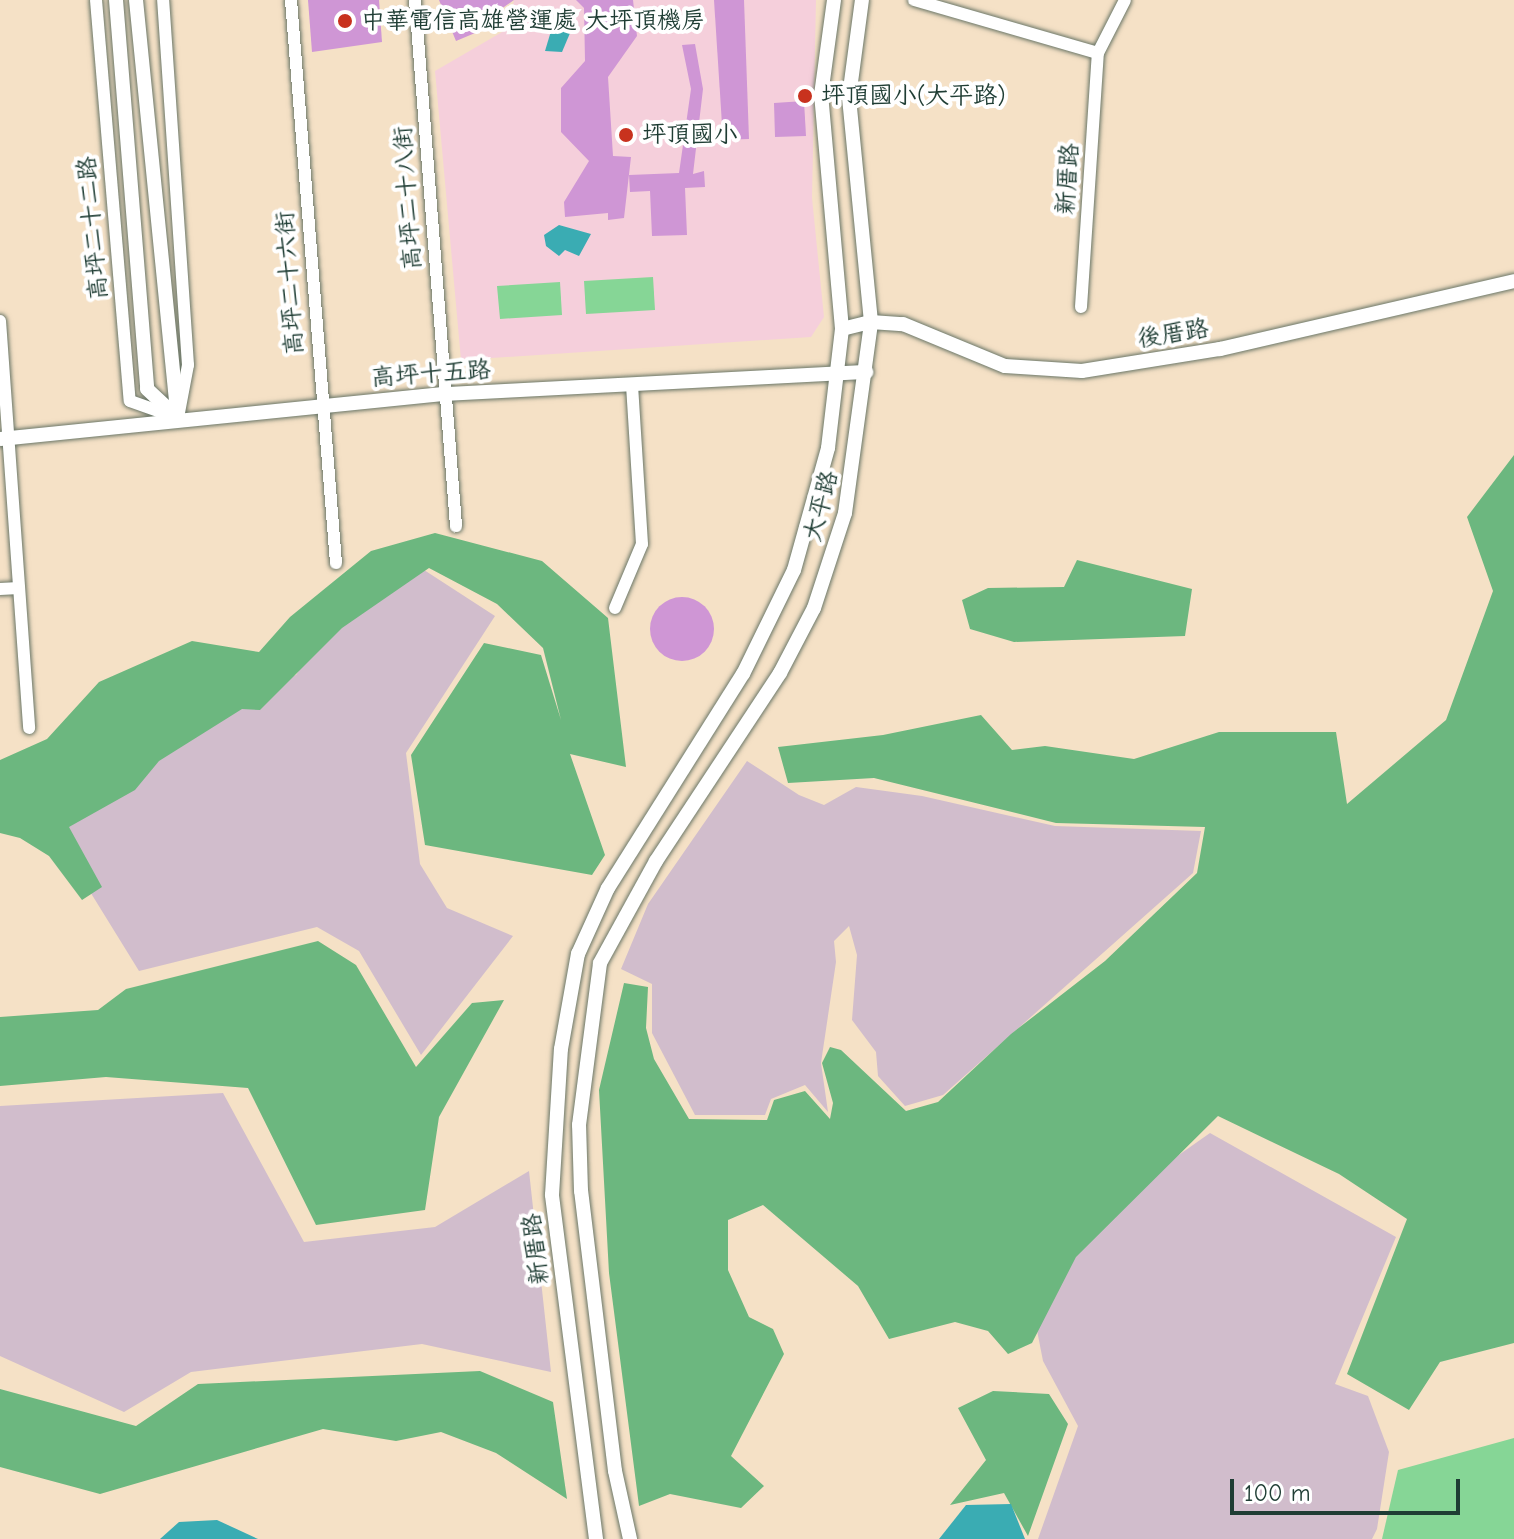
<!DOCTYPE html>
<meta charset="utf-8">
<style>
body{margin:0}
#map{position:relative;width:1514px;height:1539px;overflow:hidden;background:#f5e1c6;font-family:"Comic Neue","LXGW WenKai TC",sans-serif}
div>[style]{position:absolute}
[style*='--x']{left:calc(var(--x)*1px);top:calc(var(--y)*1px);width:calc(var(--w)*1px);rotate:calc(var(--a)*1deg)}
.built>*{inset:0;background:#f5cfdb}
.industrial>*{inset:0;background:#d1bdcc}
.green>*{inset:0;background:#86d696}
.forest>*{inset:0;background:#6cb77f}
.water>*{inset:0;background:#3aacb3}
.building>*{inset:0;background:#cf96d5}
.round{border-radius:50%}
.roads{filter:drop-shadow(0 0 2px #6a7667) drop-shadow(0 0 2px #6a7667)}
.minor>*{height:12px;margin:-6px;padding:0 6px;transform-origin:6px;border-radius:6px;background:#fff}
.tertiary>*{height:14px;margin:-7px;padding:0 7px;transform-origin:7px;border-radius:7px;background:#fff}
.dots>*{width:22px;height:22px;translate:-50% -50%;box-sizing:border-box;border:4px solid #fff;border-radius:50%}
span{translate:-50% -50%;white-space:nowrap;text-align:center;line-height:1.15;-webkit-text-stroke:8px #fff;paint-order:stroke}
.poi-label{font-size:24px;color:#1f3d34}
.left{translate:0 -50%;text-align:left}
.street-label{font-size:24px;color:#1f3d34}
.scale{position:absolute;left:1230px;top:1479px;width:230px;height:36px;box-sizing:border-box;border:4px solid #1f3d34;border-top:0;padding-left:10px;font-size:24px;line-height:28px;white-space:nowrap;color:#1f3d34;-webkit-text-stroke:6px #fff;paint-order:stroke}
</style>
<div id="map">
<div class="built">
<div style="clip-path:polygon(514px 0,816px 0,812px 198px,824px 317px,811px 337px,461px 360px,435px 71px,509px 28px)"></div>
</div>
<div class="industrial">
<div style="clip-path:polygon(421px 568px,495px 616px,406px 753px,420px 864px,447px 908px,513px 936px,421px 1055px,359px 951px,317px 927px,139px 971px,47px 822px,261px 683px,296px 675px,320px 638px)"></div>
<div style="clip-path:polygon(747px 761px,799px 795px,824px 805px,856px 787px,922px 796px,1055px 826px,1201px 831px,1193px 873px,943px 1095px,905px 1106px,878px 1076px,876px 1052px,852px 1020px,857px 955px,849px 926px,834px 941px,836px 962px,821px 1063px,828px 1112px,805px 1085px,771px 1099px,765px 1115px,695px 1115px,652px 1033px,652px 984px,621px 969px,648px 904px)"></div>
<div style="clip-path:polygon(223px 1093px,304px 1242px,435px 1227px,529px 1171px,551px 1372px,422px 1344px,191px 1372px,124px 1412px,0 1356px,0 1106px)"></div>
<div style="clip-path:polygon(1210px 1133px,1396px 1237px,1335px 1384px,1368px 1396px,1389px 1452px,1377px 1529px,1372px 1539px,1038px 1539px,1078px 1426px,1043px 1361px,1024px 1264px)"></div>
</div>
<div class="green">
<div style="clip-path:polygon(653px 277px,655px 310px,586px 314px,584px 281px)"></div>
<div style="clip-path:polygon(560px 282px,562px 315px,500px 319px,497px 286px)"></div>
<div style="clip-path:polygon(1514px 1438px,1514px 1539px,1382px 1539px,1398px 1470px)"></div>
</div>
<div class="forest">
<div style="clip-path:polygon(1514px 455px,1514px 1343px,1440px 1362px,1409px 1410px,1347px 1374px,1407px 1219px,1339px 1174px,1218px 1116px,1076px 1257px,1032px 1343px,1008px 1354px,988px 1331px,955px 1322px,889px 1339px,858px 1286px,763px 1205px,728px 1220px,728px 1270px,749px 1317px,773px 1329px,784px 1354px,731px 1456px,764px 1486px,741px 1508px,670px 1494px,639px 1506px,609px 1273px,599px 1090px,624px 983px,648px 987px,646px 1028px,654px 1059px,689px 1119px,767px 1120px,774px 1100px,805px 1091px,830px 1119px,833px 1103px,822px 1063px,830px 1047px,841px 1050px,906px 1111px,938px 1102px,1011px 1034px,1105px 961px,1197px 873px,1205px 827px,1056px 823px,874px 778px,788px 783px,778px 747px,883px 735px,981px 715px,1012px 750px,1045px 746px,1134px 759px,1219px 732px,1336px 732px,1347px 804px,1446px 720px,1493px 591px,1467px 517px)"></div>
<div style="clip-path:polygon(435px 533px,542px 561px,608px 618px,626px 767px,570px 754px,605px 855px,592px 875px,425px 845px,411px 755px,484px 643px,541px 655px,561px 720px,543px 648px,497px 604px,429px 568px,342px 628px,260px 710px,242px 709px,159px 761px,135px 790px,69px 827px,102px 887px,82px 900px,49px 856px,20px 838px,0 833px,0 760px,47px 739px,99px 682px,192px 641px,259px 652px,290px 617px,371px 551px)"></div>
<div style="clip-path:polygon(1077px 560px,1192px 589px,1185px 636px,1014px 642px,970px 629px,962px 600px,988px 588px,1064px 587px)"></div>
<div style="clip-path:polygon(318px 941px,356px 965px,416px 1067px,472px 1003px,504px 1000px,439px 1117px,425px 1210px,316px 1225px,248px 1088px,106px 1077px,0 1086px,0 1017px,98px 1010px,126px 989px)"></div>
<div style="clip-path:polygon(480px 1371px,553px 1402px,567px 1499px,496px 1453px,441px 1432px,396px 1441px,323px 1429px,100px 1494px,0 1467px,0 1389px,136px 1426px,198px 1384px)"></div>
<div style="clip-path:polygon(993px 1391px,1049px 1394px,1068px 1424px,1028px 1536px,1004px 1493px,950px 1505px,986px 1460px,958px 1408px)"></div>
</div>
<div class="water">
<div style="clip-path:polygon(572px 7px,573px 26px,562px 52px,545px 51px,551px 31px)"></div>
<div style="clip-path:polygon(559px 225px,591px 234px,579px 256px,565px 250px,559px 256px,546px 246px,544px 235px)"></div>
<div style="clip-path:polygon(1011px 1504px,1025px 1539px,939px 1539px,966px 1505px)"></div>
<div style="clip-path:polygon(217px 1520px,258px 1539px,160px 1539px,179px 1522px)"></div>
</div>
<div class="building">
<div style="clip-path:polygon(308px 0,379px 0,382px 42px,312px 52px)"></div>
<div style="clip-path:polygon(439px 0,514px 0,484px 21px,487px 28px,456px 41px)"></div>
<div style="clip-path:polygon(576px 0,633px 0,637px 36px,608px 77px,613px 156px,631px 157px,624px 218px,608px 220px,608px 213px,565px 217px,564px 202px,589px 161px,561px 132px,561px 88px,585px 61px,584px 8px)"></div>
<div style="clip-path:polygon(714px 0,744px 0,749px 139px,723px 140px)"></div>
<div style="clip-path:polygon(695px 44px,703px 89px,693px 174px,704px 171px,705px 187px,685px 188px,687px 235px,652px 236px,650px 191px,630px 192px,629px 175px,679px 173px,691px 89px,682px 45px)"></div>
<div style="clip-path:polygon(804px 101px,806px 136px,775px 137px,774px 103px)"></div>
<div class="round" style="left:650px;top:597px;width:64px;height:64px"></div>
</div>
<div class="roads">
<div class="minor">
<div style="--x:96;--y:0;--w:402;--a:85.2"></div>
<div style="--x:130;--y:401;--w:51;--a:19.5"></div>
<div style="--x:178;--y:418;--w:54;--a:-79.3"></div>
<div style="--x:188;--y:365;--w:366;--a:-93.9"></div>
<div style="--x:291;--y:0;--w:565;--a:85.43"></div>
<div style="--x:415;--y:0;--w:528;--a:85.54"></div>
<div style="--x:914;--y:0;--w:191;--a:16.1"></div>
<div style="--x:1081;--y:307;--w:255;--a:-86.2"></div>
<div style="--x:1098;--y:53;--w:59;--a:-63"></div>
<div style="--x:0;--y:321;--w:408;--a:85.9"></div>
<div style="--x:0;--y:589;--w:19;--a:-3"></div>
<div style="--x:615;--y:608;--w:69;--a:-67.1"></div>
<div style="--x:642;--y:544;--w:159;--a:-93.6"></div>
</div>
<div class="tertiary">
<div style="--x:116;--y:0;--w:390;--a:85.4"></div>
<div style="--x:147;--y:389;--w:42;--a:43.1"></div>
<div style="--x:136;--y:0;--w:420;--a:84.3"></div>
<div style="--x:842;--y:329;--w:30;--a:-14"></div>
<div style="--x:871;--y:322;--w:32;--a:4"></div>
<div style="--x:903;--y:324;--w:110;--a:22.4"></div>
<div style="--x:1005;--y:366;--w:77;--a:3.7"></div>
<div style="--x:1082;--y:371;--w:140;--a:-9.1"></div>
<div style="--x:1220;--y:349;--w:302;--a:-13"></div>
<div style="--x:0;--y:439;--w:448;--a:-5.8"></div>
<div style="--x:446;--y:394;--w:421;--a:-3"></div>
<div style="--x:596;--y:1539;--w:347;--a:-97.3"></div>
<div style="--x:552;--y:1195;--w:146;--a:-86.5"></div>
<div style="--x:561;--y:1049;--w:97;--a:-79.9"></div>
<div style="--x:578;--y:954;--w:72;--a:-65.6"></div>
<div style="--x:608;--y:888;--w:253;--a:-57.8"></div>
<div style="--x:743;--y:674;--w:116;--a:-63.9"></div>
<div style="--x:794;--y:570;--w:127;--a:-74.4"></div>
<div style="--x:828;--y:448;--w:120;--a:-83.3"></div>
<div style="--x:842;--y:329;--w:235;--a:-95.1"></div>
<div style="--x:821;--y:95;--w:96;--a:-82.2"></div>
<div style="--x:630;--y:1539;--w:70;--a:-102.4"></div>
<div style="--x:615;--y:1471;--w:282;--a:-96.9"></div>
<div style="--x:581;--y:1191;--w:66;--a:-91.7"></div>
<div style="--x:579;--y:1125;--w:163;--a:-82.6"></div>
<div style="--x:600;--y:963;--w:116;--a:-61.2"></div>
<div style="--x:656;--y:861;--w:225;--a:-56.6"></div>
<div style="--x:780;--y:673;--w:73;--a:-62.4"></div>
<div style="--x:814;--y:608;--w:100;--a:-71.9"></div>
<div style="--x:845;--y:513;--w:193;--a:-82.2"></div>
<div style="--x:871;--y:322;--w:226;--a:-95.6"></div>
<div style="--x:849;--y:97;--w:98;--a:-82.4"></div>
</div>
</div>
<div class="dots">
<div style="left:345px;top:21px;background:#c8321e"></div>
<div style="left:805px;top:96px;background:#c8321e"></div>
<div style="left:626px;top:135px;background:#c8321e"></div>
</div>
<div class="poi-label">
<span class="left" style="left:361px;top:21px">中華電信高雄營運處 大坪頂機房</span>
<span class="left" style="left:821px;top:96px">坪頂國小(大平路)</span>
<span class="left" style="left:642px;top:135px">坪頂國小</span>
</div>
<div class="street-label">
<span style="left:1068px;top:179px;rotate:-86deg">新厝路</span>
<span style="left:408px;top:198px;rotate:-94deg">高坪二十八街</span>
<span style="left:93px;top:228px;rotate:-95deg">高坪二十二路</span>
<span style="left:290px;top:283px;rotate:-94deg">高坪二十六街</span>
<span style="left:1173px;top:334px;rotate:-9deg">後厝路</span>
<span style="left:431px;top:374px;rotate:-4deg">高坪十五路</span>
<span style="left:821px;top:506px;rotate:-75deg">大平路</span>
<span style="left:536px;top:1249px;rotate:-97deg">新厝路</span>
</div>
<div class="scale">100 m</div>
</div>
